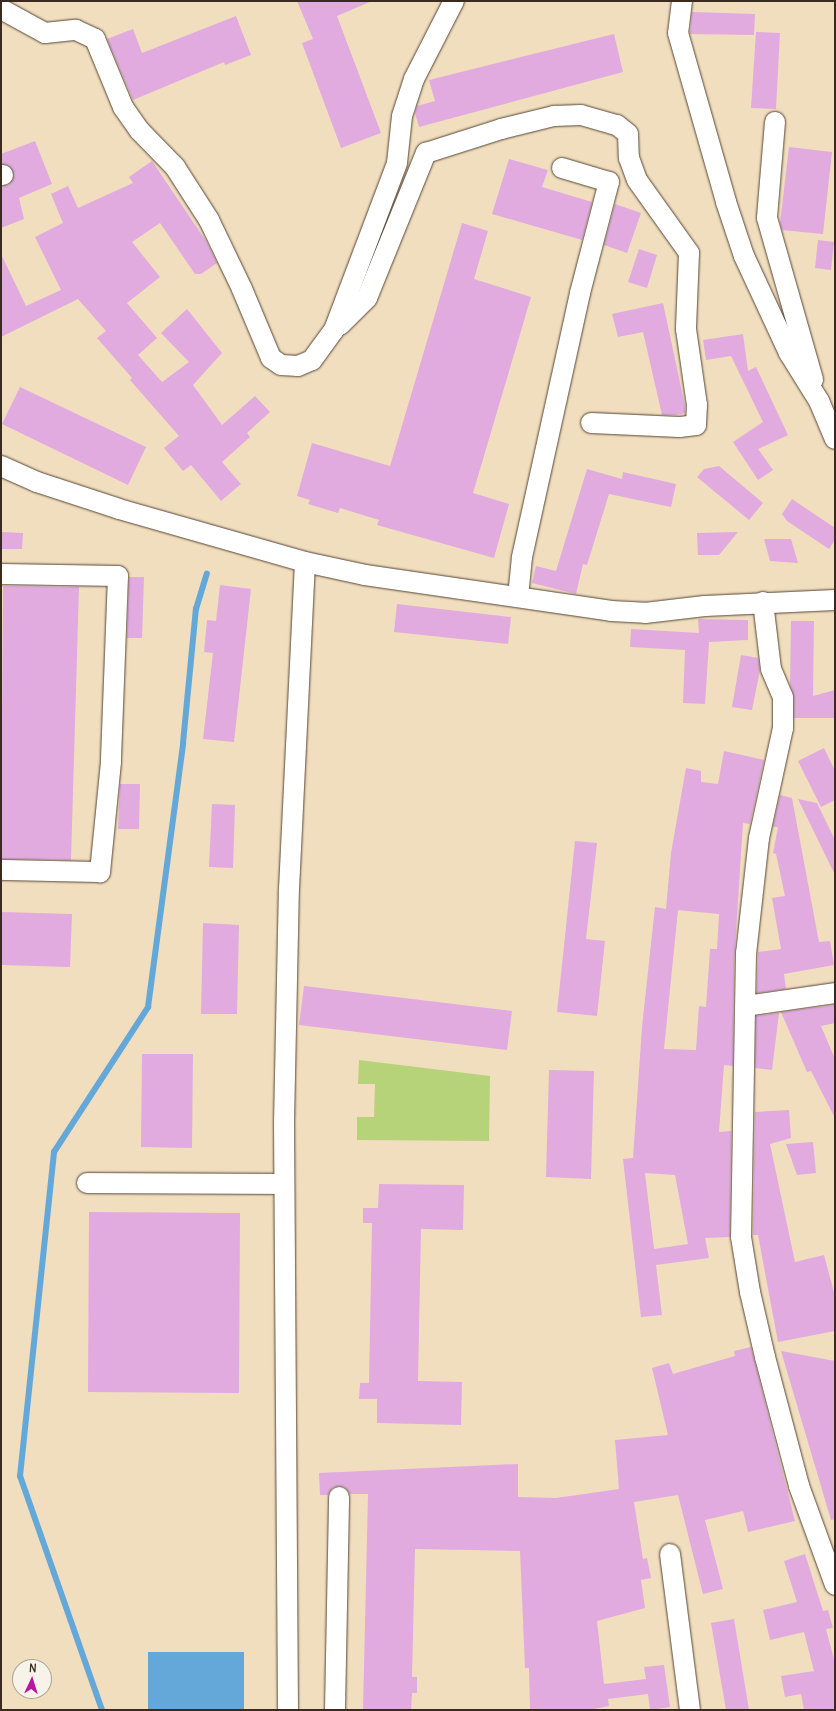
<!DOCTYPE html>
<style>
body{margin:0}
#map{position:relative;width:836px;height:1711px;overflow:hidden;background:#f1debe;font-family:Delius,sans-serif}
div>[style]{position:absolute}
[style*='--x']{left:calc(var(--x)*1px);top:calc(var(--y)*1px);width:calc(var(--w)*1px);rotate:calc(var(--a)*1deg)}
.green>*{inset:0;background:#b7d379}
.water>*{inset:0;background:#64a8d9}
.stream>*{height:6px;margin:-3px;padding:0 3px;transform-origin:3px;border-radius:3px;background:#64a8d9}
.building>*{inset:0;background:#e1abe0}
.roads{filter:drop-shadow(0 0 1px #564536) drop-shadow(0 0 1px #564536)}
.minor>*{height:20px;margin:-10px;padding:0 10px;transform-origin:10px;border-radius:10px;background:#fff}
span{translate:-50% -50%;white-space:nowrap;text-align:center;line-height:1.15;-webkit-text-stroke:3.5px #f7f3e8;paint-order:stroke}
.frame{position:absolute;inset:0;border:2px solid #3b2a1e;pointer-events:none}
.north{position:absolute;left:12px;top:1659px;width:40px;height:40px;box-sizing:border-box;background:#f7f3e8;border:1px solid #aca397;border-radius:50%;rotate:4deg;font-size:11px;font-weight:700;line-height:16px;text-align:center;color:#3b2a1e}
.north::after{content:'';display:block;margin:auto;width:14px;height:18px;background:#b5179e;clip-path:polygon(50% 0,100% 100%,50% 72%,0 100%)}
</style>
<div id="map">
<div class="green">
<div style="clip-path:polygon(359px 1060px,490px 1076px,489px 1141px,357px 1140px,357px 1117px,374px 1117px,375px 1084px,358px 1084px)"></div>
</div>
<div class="water">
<div style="clip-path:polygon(148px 1652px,244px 1652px,244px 1710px,148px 1710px)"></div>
</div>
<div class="stream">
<div style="--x:102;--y:1710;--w:248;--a:-109.3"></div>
<div style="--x:20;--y:1476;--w:326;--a:-84"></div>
<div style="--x:54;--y:1152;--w:173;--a:-57"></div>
<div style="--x:148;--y:1007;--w:266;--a:-82.4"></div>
<div style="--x:183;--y:743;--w:135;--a:-84.5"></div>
<div style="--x:196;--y:609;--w:37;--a:-73"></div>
</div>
<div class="building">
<div style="clip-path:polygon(297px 1px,372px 1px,337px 16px,381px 133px,341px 148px,302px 43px,313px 39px)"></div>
<div style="clip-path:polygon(692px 12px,755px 14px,754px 35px,690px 34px)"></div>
<div style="clip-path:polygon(236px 16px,251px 55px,225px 65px,224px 62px,133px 100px,107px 39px,133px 29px,142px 53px)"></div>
<div style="clip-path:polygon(756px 32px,780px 33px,776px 109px,751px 108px)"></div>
<div style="clip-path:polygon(614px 34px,623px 72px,419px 127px,415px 113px,417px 106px,435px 101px,429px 80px)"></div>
<div style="clip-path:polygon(35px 141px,52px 184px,19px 198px,24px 219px,1px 228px,1px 186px,9px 185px,14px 175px,9px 165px,1px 164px,1px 154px)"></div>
<div style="clip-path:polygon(789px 147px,832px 152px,823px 234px,782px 230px,780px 223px)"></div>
<div style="clip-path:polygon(509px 159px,548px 170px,542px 187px,592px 202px,582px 240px,492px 214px)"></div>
<div style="clip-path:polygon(152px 161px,206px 241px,217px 263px,201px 274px,195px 274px,160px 223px,132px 242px,160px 277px,127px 303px,157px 338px,138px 355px,162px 382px,189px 362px,161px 333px,187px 309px,222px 353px,193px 385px,222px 425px,255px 396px,270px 412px,247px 433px,250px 437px,222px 462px,241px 484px,221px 501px,191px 465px,183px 471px,164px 448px,179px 436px,130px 380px,132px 378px,97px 338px,106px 331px,78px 299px,1px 337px,1px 254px,26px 306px,61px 290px,35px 237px,63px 223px,51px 194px,68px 186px,78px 208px,133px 183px,129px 177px)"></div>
<div style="clip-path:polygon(615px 204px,641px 213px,627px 253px,604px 245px)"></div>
<div style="clip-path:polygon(462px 223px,488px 231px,474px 279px,531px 297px,473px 493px,509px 504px,494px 558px,377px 525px,379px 520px,340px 508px,338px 513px,308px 504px,310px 500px,297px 496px,312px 443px,390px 466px)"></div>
<div style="clip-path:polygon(818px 240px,834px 242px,831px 270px,815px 268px)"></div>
<div style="clip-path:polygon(639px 249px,657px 255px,647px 288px,628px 282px)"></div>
<div style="clip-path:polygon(663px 303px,685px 406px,685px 413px,676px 415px,662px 415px,643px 332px,618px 337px,612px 314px)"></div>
<div style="clip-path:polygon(743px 334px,748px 371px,756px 367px,788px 435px,758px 449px,773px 470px,758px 480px,733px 442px,763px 422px,731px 356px,706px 360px,703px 340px)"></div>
<div style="clip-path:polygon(20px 387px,146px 447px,128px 485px,2px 424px)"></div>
<div style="clip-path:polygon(719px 466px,763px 503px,749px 520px,697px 477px,704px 469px)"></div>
<div style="clip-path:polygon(587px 469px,622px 479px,623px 472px,676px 484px,671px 507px,609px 494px,587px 565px,583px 564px,576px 594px,532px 583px,536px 566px,556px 571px)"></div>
<div style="clip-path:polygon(792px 499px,835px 528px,835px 540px,829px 549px,787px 521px,782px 514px)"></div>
<div style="clip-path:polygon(1px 532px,23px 533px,22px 549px,1px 549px)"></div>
<div style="clip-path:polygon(738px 532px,719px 555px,698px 555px,697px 533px)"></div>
<div style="clip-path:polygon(764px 539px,791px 539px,798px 563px,770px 561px)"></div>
<div style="clip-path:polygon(129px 577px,144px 577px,142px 638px,127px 638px)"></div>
<div style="clip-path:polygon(220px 585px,251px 589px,234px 742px,203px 739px,213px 653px,204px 652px,207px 620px,216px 621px)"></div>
<div style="clip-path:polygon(3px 586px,79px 587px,71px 860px,1px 859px)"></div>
<div style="clip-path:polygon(397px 604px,511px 617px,508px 644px,394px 632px)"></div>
<div style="clip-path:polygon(698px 619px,748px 620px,748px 640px,709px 642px,705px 704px,683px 703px,685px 650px,630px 647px,631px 629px,699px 633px)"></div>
<div style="clip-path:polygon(791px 621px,814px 621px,813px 696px,835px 690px,835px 718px,794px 718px,794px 697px,790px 684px)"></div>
<div style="clip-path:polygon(741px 655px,758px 658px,760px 670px,752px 710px,732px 707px)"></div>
<div style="clip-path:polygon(824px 748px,835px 771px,835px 800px,821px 807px,798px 761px)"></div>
<div style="clip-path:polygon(evenodd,724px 751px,764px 760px,750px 824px,743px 823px,734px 963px,733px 1066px,724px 1065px,719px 1132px,731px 1131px,730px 1237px,705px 1238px,709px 1258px,656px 1265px,662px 1315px,641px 1317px,623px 1159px,633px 1158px,642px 1027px,655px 907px,666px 909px,671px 853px,686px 768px,701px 771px,701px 782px,718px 784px,724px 751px,667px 909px,719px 914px,717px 949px,710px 949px,706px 1007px,699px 1006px,696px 1050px,664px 1049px,678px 910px,667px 909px,724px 751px,645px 1173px,675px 1175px,688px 1244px,654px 1249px,645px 1173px)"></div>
<div style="clip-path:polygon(120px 784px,140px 784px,139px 829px,118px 829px)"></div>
<div style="clip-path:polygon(780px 795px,792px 798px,819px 942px,830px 941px,834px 965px,784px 974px,786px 989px,757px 993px,758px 952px,781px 949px,772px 898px,785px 896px,776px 854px,773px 853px,778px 827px,773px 827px)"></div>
<div style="clip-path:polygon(798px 799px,817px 803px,835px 840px,835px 875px)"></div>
<div style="clip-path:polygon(212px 804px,235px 805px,233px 868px,209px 867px)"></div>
<div style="clip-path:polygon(575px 841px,597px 843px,586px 939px,605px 941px,597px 1016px,557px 1012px)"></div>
<div style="clip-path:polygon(1px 912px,72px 914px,70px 967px,1px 965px)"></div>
<div style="clip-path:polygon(203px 923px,239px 925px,237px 1014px,201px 1014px)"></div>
<div style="clip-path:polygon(304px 986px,512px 1011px,507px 1050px,299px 1025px)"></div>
<div style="clip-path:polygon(835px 1005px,835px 1023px,821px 1026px,835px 1059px,835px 1118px,811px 1071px,807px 1072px,781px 1012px)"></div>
<div style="clip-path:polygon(779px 1013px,772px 1070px,755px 1068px,756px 1016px)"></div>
<div style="clip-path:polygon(142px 1054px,193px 1054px,192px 1148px,141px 1147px)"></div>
<div style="clip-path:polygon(549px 1070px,594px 1071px,591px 1179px,546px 1177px)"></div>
<div style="clip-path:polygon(789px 1110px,791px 1138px,770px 1144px,795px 1262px,824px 1255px,835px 1296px,835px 1331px,778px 1342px,758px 1235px,753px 1235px,755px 1112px)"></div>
<div style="clip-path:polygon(813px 1142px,816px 1173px,797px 1175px,786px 1144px)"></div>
<div style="clip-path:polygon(379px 1184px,464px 1185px,463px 1230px,421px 1229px,418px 1381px,462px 1382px,461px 1425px,377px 1423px,377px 1399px,359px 1399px,360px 1383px,369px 1383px,372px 1223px,363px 1223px,363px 1208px,378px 1208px)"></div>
<div style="clip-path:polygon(89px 1212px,240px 1213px,239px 1393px,88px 1392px)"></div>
<div style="clip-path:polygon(751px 1347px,795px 1521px,748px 1532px,743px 1511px,705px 1520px,723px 1589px,703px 1594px,678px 1495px,634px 1502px,643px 1559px,647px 1558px,651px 1578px,641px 1580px,645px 1608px,597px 1621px,604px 1684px,646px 1679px,644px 1667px,664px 1665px,670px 1707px,650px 1710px,648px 1694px,608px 1699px,609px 1706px,589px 1710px,530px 1710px,529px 1668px,525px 1668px,520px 1551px,415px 1549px,412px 1677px,417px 1677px,417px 1693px,412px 1693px,411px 1710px,363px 1710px,368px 1494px,350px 1494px,345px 1487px,339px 1486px,333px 1487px,328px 1495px,320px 1495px,319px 1473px,518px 1464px,518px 1497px,556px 1498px,619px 1489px,615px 1440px,668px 1435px,652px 1368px,669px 1363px,673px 1374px,735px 1356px,734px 1351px)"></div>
<div style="clip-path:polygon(781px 1351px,835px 1361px,835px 1519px,831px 1520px)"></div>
<div style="clip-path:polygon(805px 1554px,823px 1611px,828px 1610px,833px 1628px,826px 1629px,835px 1663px,835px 1710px,804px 1710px,801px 1694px,785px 1697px,781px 1676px,814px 1671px,804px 1632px,770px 1640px,763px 1610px,797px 1602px,784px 1561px)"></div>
<div style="clip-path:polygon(734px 1619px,749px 1710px,726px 1710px,711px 1623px)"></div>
</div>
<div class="roads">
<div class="minor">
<div style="--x:682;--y:1;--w:32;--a:97"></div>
<div style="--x:678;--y:33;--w:176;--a:74.1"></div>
<div style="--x:726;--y:202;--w:57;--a:71.6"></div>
<div style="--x:744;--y:256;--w:107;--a:65.1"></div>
<div style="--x:789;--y:353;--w:57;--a:58"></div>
<div style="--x:819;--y:401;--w:41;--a:67.2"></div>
<div style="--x:1;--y:9;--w:50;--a:28.6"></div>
<div style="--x:45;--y:33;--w:31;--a:-6"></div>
<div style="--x:76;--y:30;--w:21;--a:25"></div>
<div style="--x:95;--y:39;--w:74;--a:67.6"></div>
<div style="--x:123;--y:107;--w:28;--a:55"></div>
<div style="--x:139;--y:130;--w:52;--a:45.8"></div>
<div style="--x:175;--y:167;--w:63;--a:57.3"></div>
<div style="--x:209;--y:220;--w:76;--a:64.4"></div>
<div style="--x:242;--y:289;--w:75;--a:67.2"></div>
<div style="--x:271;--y:358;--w:12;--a:35"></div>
<div style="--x:281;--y:365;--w:17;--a:3"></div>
<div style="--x:298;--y:366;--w:15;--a:-23"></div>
<div style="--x:312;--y:360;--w:37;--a:-54"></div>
<div style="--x:334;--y:330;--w:178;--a:-69.3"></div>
<div style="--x:397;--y:163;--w:47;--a:-83.9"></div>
<div style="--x:402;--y:116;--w:39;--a:-72"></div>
<div style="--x:414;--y:79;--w:88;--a:-62.9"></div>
<div style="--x:775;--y:122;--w:96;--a:94.8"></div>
<div style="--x:767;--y:218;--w:168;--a:74.1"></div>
<div style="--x:1;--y:175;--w:2;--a:0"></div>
<div style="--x:340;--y:325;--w:38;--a:-45"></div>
<div style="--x:367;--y:298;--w:157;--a:-67.9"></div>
<div style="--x:426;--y:153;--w:79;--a:-17.7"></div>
<div style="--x:501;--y:129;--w:55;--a:-13.8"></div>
<div style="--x:554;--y:116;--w:27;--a:-2"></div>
<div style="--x:581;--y:115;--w:37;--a:16"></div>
<div style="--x:617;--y:125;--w:14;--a:39"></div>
<div style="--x:628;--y:134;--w:24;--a:88"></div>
<div style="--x:629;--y:158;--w:23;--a:70"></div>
<div style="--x:637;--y:180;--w:90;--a:54.5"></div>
<div style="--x:689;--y:253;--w:76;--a:92.3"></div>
<div style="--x:686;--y:329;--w:77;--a:81.8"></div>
<div style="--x:697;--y:405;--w:20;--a:93"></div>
<div style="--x:696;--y:425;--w:17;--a:173"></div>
<div style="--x:679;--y:427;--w:88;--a:-177.4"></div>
<div style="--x:1;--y:466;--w:39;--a:24"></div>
<div style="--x:37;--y:482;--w:86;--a:18.2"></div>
<div style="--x:119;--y:509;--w:193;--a:15.9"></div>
<div style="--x:305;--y:562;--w:61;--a:12.2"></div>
<div style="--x:365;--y:575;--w:249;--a:8.3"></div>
<div style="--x:611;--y:611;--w:34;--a:3"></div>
<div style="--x:645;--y:613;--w:60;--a:-6.7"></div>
<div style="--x:705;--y:606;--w:130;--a:-2.6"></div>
<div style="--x:1;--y:574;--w:117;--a:1"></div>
<div style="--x:118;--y:576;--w:186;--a:92.2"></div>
<div style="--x:111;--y:762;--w:111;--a:95.7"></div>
<div style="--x:100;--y:872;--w:99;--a:-178.8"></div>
<div style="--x:518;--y:597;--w:40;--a:-84.3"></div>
<div style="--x:522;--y:557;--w:270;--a:-77.6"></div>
<div style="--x:580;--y:293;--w:115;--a:-75.4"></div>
<div style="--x:609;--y:182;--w:49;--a:-163.4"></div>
<div style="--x:763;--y:602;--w:67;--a:83.2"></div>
<div style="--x:771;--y:669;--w:30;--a:67"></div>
<div style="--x:783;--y:697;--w:31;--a:90"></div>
<div style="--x:783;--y:728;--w:113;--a:102.3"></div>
<div style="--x:759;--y:838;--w:116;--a:96.4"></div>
<div style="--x:746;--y:953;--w:284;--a:91"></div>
<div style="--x:741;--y:1237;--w:56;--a:80.7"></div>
<div style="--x:750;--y:1292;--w:67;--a:77"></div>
<div style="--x:765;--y:1357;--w:133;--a:75.2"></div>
<div style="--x:799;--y:1486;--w:105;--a:70"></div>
<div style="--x:746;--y:1006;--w:90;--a:-8.3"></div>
<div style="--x:87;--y:1183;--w:197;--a:0.3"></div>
<div style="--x:670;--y:1554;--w:157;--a:82.7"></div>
<div style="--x:288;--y:1710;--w:587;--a:-90.39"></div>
<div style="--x:284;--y:1123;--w:234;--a:-88.8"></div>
<div style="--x:289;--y:889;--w:327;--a:-87.2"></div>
<div style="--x:335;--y:1710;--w:213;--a:-88.9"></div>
</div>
</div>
<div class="frame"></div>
<div class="north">N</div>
</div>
